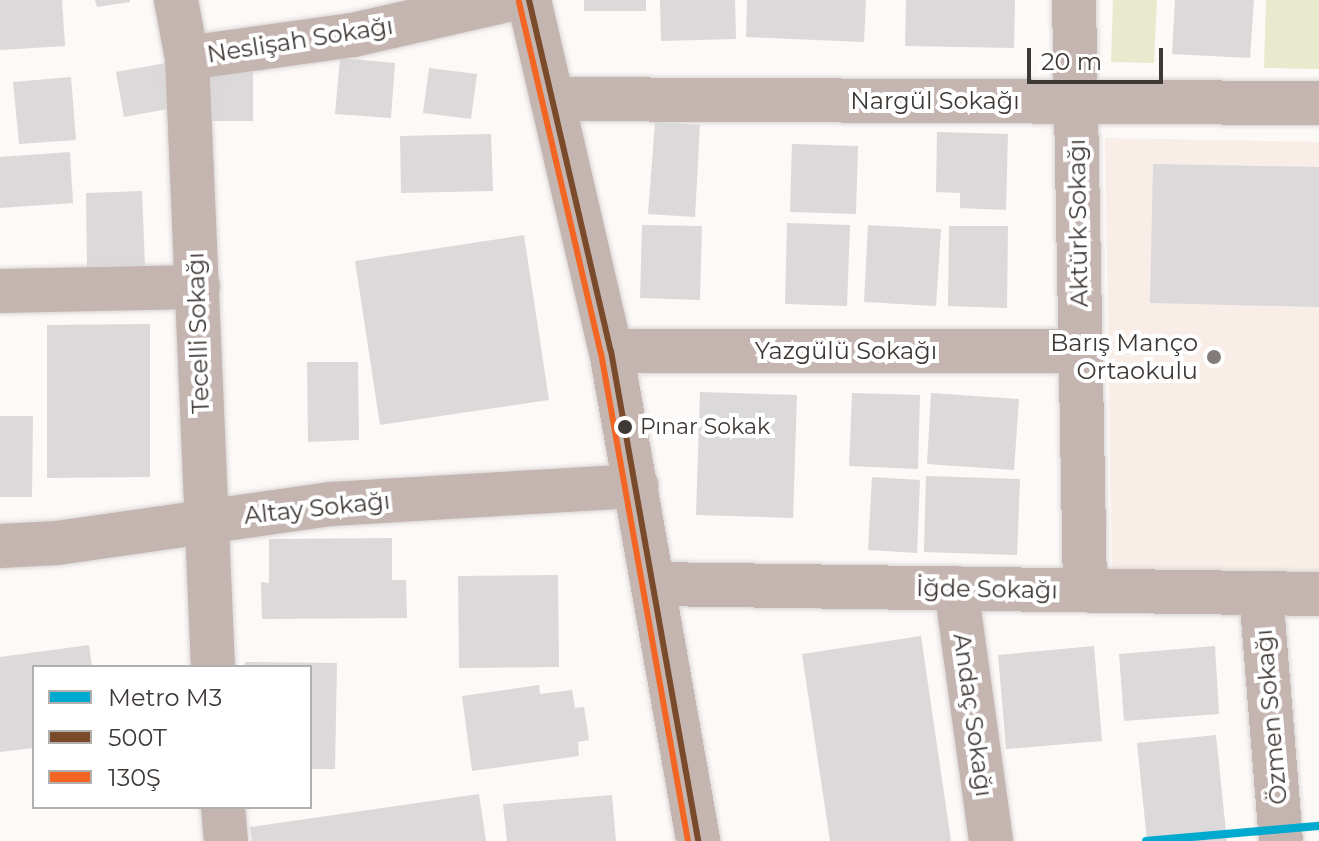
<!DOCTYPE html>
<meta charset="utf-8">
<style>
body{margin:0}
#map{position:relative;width:1319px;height:841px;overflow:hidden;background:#fcf9f7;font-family:Montserrat,sans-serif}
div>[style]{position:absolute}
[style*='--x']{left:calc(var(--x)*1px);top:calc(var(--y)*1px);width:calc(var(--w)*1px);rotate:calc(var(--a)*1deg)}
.built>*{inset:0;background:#f9ede8}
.green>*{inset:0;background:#e9eacd}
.building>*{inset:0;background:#dcd9da}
.roads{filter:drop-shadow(0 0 2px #d9d6d5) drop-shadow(0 0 2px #d9d6d5)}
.minor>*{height:44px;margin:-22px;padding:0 22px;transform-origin:22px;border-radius:22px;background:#c5b5b1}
.bus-1>*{height:6px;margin:-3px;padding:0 3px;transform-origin:3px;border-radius:3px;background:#7a4b2a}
.bus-2>*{height:6px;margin:-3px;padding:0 3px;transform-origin:3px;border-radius:3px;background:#f26522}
.metro-1>*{height:8px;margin:-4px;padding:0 4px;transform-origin:4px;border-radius:4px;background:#00a9ce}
.dots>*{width:22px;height:22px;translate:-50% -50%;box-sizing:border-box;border:4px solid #fff;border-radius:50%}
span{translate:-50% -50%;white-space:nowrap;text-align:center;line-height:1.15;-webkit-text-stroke:8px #fff;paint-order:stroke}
.bus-label{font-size:22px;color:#3f3936}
.left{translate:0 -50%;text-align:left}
.street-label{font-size:24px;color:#3f3936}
.poi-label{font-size:24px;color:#3f3936}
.right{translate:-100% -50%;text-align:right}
.legend{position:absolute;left:32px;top:665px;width:280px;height:144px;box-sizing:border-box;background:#fff;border:2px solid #b2b0af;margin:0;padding:10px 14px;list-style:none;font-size:24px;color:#3f3936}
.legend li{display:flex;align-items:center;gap:16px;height:40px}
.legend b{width:40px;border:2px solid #b2b0af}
.scale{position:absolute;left:1027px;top:48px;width:136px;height:36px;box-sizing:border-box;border:4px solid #3f3936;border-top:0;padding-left:10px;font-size:24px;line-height:28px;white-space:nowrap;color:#3f3936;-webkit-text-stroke:6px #fff;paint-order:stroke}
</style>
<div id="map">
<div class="built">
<div style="clip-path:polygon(1105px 138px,1319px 142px,1319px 573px,1112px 572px)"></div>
</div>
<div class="green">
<div style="clip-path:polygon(1113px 0,1157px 0,1154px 63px,1111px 62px)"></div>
<div style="clip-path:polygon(1266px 0,1319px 0,1319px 69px,1264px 68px)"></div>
</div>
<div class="building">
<div style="clip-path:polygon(0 0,62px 0,65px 46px,0 50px)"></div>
<div style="clip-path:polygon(95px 0,130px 0,130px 2px,97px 7px)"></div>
<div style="clip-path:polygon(584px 0,646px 0,646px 11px,584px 11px)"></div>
<div style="clip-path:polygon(660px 0,735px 0,736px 39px,661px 41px)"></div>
<div style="clip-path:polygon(747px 0,866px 0,864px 42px,746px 37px)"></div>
<div style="clip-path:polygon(906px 0,1015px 0,1014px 48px,905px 46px)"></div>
<div style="clip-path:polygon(1175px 0,1254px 0,1250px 58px,1172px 54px)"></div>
<div style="clip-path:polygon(340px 58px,395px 63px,391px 118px,335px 114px)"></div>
<div style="clip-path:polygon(166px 63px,173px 108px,124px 117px,116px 72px)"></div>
<div style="clip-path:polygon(429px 68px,477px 74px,471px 119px,423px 113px)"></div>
<div style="clip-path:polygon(253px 69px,253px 121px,202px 121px,202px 70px)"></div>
<div style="clip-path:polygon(71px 77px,76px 140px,19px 144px,13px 82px)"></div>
<div style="clip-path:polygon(655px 122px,700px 125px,695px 217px,648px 214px)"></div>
<div style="clip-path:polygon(937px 132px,1008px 134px,1006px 210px,960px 208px,960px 193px,936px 192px)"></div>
<div style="clip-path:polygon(491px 134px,493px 191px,401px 193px,400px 136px)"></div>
<div style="clip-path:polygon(792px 144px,858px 146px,856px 214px,790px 212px)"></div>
<div style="clip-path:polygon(70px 152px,73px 203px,0 208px,0 157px)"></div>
<div style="clip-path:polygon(1153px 164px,1319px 167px,1319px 307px,1150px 303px)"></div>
<div style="clip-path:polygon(142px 191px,145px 266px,87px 267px,86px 193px)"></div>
<div style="clip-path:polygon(787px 223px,850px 225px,847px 306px,785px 304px)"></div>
<div style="clip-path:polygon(642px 225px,702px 226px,700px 300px,640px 298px)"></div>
<div style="clip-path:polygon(868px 225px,941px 229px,936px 306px,864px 302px)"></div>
<div style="clip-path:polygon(949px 226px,1008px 226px,1007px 308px,948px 306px)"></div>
<div style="clip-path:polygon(524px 235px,549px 400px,380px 425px,355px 261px)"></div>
<div style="clip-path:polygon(150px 324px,150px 477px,47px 478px,47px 325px)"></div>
<div style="clip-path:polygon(307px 362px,358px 362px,359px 440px,308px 442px)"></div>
<div style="clip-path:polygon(700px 392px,797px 395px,793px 518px,696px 515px)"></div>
<div style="clip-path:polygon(852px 393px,920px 395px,918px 469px,849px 466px)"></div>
<div style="clip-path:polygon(931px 393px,1019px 399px,1014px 470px,927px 464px)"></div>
<div style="clip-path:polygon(0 416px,33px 416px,32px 497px,0 497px)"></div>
<div style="clip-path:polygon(926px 476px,1020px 479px,1017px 555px,924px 552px)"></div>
<div style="clip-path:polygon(872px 477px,920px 480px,917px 553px,868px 550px)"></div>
<div style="clip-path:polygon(392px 538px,392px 580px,406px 580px,407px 618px,262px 619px,261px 582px,269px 583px,269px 539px)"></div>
<div style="clip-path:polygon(558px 575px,559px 667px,459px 668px,458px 576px)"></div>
<div style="clip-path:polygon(921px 636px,951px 841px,830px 841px,802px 654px)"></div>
<div style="clip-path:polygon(89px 645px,92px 667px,34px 667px,34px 748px,0 752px,0 657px)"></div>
<div style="clip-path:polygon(1094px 646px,1102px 741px,1006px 749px,998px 655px)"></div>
<div style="clip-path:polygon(1215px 646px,1219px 714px,1124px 721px,1119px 654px)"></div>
<div style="clip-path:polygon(245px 662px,337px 663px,335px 769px,310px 769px,310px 667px,244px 667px)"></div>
<div style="clip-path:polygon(539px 685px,540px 694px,572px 690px,575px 708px,584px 707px,589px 740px,578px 742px,579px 756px,472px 771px,462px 696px)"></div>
<div style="clip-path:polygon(1216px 735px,1227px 841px,1147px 841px,1137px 743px)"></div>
<div style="clip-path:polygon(479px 794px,486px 841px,252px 841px,250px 827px)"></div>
<div style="clip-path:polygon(612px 795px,616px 841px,507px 841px,503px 804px)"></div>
</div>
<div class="roads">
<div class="minor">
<div style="--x:176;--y:0;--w:59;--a:79.3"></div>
<div style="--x:187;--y:58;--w:610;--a:87.56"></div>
<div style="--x:529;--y:0;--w:360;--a:76.9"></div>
<div style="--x:611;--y:351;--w:498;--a:79.9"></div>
<div style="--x:1074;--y:0;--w:590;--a:88.93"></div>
<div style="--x:187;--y:58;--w:168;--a:-7.9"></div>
<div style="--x:353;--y:35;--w:158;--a:-12.8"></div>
<div style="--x:552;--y:99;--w:767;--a:0.3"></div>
<div style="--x:0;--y:291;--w:198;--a:-1.2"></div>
<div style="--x:611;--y:351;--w:469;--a:0"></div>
<div style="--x:0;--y:546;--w:57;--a:-3"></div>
<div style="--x:57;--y:543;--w:278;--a:-8.1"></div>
<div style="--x:332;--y:504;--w:305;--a:-3.4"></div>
<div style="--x:654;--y:584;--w:665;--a:0.86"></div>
<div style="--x:956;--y:588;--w:255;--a:82.1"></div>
<div style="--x:1261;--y:593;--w:249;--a:85.4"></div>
<div style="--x:223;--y:807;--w:34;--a:85"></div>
</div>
</div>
<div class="bus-1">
<div style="--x:529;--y:0;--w:360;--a:76.9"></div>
<div style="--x:611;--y:351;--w:498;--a:79.9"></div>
</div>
<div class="bus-2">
<div style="--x:519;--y:2;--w:360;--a:76.9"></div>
<div style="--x:601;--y:353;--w:496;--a:79.9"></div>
</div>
<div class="metro-1">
<div style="--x:1146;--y:841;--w:174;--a:-5"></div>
</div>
<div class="dots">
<div style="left:1214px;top:357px;background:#817c7a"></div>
<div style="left:625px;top:427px;background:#3f3936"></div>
</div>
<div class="bus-label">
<span class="left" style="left:640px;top:427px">Pınar Sokak</span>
</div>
<div class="street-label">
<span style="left:300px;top:40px;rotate:-9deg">Neslişah Sokağı</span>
<span style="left:935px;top:101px">Nargül Sokağı</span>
<span style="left:1078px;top:223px;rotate:-91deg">Aktürk Sokağı</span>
<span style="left:198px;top:333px;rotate:-92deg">Tecelli Sokağı</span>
<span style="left:846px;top:351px">Yazgülü Sokağı</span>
<span style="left:317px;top:508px;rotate:-6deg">Altay Sokağı</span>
<span style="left:987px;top:589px;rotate:1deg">İğde Sokağı</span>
<span style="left:973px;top:715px;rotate:82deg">Andaç Sokağı</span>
<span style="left:1271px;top:717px;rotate:-95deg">Özmen Sokağı</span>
</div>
<div class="poi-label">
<span class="right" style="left:1198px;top:357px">Barış Manço<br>Ortaokulu</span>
</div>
<ul class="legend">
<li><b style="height:10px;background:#00a9ce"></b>Metro M3</li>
<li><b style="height:10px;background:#7a4b2a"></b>500T</li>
<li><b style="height:10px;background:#f26522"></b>130Ş</li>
</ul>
<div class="scale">20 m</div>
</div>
